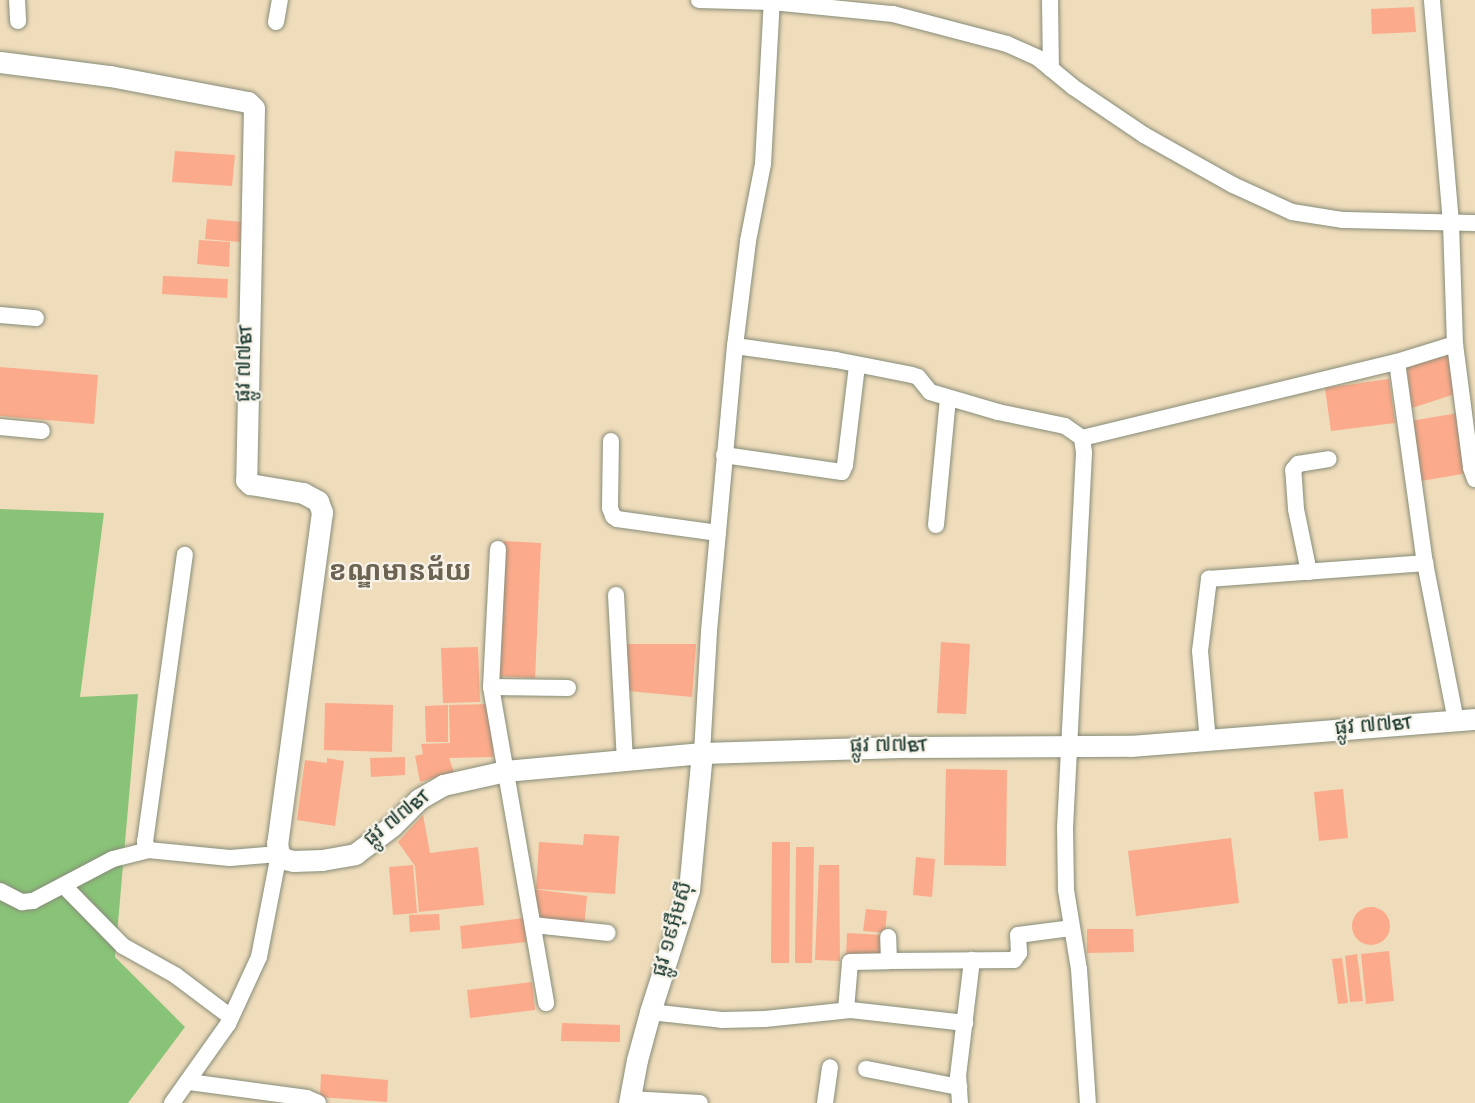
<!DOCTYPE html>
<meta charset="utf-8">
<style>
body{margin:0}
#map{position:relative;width:1475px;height:1103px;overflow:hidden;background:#efdcbb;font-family:"Gochi Hand","Noto Sans Khmer",sans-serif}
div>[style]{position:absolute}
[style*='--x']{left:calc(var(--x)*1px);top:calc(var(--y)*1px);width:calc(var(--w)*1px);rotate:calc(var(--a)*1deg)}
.green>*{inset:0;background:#89c378}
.building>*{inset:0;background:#fbaa8b}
.round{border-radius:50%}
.roads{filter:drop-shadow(0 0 2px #878c78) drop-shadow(0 0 2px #878c78)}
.minor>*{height:16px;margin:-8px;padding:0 8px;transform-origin:8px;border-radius:8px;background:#fff}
.tertiary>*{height:21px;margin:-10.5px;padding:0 10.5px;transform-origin:10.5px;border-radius:10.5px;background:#fff}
span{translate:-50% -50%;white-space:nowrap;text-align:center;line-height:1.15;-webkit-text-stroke:4.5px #f7f3e8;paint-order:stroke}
.street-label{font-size:21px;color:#1f3d34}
.district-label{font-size:27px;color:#6c6352;font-weight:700}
</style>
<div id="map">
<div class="green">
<div style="clip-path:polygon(0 509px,104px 513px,80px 697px,138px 694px,115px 957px,185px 1027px,128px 1103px,0 1103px)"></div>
</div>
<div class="building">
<div style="clip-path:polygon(1414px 7px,1416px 32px,1372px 34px,1371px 9px)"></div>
<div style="clip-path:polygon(175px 151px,235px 155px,232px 186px,172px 182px)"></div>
<div style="clip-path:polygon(207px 219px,242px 222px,240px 242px,205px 239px)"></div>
<div style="clip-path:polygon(199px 240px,230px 242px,229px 267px,197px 264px)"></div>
<div style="clip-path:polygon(163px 276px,228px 279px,227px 298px,162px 294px)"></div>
<div style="clip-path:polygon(1448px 356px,1455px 394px,1412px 408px,1407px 370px,1410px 364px)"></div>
<div style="clip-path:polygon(0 367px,98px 375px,94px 424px,0 416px)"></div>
<div style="clip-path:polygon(1389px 379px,1395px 423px,1331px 431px,1325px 388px)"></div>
<div style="clip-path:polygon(1458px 413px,1468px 473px,1421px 481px,1411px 421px)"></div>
<div style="clip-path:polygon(504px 541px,541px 543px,535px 678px,498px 676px)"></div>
<div style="clip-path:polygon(941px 642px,970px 644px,966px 714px,937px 713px)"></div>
<div style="clip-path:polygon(626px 644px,696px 644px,692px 697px,628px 691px)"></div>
<div style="clip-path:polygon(478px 647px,480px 702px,443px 703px,441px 648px)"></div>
<div style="clip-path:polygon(325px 703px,393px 705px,392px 752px,324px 750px)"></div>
<div style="clip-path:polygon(492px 704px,493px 757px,449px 758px,454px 772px,420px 782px,415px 756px,423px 754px,421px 744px,450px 743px,449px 705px)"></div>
<div style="clip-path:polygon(448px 705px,448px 742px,426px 742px,425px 706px)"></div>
<div style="clip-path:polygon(405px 757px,405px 775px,371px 777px,370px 758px)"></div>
<div style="clip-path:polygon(327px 758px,344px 761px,335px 826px,297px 820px,305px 760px,327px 763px)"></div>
<div style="clip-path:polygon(946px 769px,1007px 770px,1006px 866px,944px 865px)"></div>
<div style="clip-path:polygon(1343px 789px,1348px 838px,1319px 841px,1314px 792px)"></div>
<div style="clip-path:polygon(423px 815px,430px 853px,478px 847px,484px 905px,419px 912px,415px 866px,398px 842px)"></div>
<div style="clip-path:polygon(584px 834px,619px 836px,615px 894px,536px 889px,539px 842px,583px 845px)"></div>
<div style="clip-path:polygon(1231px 838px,1239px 903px,1136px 916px,1128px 851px)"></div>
<div style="clip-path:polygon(772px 842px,790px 842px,789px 963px,771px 963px)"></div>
<div style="clip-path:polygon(796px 847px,814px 847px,812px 963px,795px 963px)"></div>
<div style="clip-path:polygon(916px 857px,935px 859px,932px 897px,913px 895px)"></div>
<div style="clip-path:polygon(413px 865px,417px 913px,393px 915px,389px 867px)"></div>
<div style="clip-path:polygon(819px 865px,839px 865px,840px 961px,815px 960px)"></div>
<div style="clip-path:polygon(532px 889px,587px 896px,584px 928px,538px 922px)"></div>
<div class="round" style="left:1352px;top:907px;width:38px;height:38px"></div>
<div style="clip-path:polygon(866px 909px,887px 911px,885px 933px,863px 931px)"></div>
<div style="clip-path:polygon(439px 914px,440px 930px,410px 932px,409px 915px)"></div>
<div style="clip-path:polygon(524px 918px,526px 942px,462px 949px,460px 926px)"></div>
<div style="clip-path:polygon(1087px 929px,1133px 929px,1134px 952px,1087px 953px)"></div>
<div style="clip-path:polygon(847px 933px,884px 935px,884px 959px,846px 958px)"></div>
<div style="clip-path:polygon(1389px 951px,1394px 1001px,1366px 1004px,1361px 954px)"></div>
<div style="clip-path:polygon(1357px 954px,1363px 1001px,1350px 1002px,1345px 956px)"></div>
<div style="clip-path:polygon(1342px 958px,1348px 1003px,1338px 1004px,1332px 959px)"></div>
<div style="clip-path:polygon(532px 982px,535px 1010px,470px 1018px,467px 990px)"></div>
<div style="clip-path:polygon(562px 1023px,620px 1025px,620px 1042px,561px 1041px)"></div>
<div style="clip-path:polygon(321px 1074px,388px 1080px,387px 1102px,320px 1097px)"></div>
</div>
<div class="roads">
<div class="minor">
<div style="--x:17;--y:0;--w:21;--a:87"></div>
<div style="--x:699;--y:0;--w:73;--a:1.6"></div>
<div style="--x:772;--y:2;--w:122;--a:5.7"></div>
<div style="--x:893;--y:14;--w:118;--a:14.7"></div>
<div style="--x:1007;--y:44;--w:34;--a:24"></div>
<div style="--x:1038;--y:58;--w:45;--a:39.6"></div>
<div style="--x:1073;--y:87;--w:86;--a:34.1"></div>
<div style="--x:1144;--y:135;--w:102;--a:29.3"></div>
<div style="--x:1233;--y:185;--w:65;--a:24.6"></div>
<div style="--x:1292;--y:212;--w:52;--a:8.9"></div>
<div style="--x:1343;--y:220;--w:132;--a:1.3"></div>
<div style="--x:1050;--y:0;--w:69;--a:89.2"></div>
<div style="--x:276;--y:22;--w:22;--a:-80"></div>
<div style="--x:0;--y:315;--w:36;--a:5"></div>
<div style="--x:1455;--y:344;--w:125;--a:82.6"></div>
<div style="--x:1471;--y:468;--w:12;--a:70"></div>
<div style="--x:735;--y:346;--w:102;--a:7.9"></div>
<div style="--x:836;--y:360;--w:77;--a:11.2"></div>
<div style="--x:912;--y:375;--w:6;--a:18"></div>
<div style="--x:918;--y:377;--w:19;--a:51"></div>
<div style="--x:930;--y:392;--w:71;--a:16.4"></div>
<div style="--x:998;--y:412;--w:68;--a:11.8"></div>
<div style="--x:1065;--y:426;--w:21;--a:35"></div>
<div style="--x:1082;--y:438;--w:15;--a:82"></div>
<div style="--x:1084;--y:453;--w:374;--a:92.9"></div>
<div style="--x:1065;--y:827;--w:63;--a:89.1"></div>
<div style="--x:1066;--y:890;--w:80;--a:80.7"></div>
<div style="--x:1079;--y:969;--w:134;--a:86.2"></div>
<div style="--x:1397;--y:362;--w:203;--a:82.1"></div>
<div style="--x:1425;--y:563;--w:161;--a:78.9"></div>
<div style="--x:0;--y:427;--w:42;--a:5.4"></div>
<div style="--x:1082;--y:438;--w:324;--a:-13.6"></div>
<div style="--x:1397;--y:362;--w:61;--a:-17.2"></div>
<div style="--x:1455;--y:344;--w:121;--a:-91.9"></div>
<div style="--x:1451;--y:223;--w:224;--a:-94.9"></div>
<div style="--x:611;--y:441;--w:67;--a:90.9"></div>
<div style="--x:610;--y:508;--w:9;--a:69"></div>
<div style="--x:613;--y:516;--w:5;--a:37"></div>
<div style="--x:617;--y:519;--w:102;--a:7.9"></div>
<div style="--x:724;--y:455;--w:119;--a:8.2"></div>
<div style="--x:842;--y:472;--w:8;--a:-67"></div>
<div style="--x:845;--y:465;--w:100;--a:-83.1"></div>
<div style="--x:936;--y:525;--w:127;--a:-84.6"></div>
<div style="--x:498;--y:549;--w:138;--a:92.9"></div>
<div style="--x:491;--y:687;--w:321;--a:80.1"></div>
<div style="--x:1309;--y:572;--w:64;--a:-101.7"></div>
<div style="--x:1296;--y:509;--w:39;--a:-94"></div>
<div style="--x:1293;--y:470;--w:8;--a:-50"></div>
<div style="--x:1298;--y:464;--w:31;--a:-9"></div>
<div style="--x:616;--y:595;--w:166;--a:86.9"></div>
<div style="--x:491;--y:687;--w:77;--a:0.7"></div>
<div style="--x:1208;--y:742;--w:91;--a:-95"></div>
<div style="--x:1200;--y:651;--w:73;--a:-82.9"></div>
<div style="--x:1209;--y:579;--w:217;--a:-4.2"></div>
<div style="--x:702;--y:753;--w:122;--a:-86.7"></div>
<div style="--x:709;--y:631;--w:286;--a:-84.8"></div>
<div style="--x:735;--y:346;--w:106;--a:-82.9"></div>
<div style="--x:748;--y:241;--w:78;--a:-79"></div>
<div style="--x:763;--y:164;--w:164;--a:-86.9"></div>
<div style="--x:148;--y:850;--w:9;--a:-111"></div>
<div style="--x:145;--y:842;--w:290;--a:-82.1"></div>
<div style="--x:64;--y:886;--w:84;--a:45.5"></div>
<div style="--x:123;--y:946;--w:60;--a:29.1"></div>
<div style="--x:175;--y:975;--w:70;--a:36.9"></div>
<div style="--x:0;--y:891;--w:25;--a:27"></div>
<div style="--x:22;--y:902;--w:11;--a:-5"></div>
<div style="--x:33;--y:901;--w:90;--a:-27.7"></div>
<div style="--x:113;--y:859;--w:36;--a:-14"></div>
<div style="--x:148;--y:850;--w:82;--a:5.6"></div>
<div style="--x:230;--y:858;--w:49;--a:-4.7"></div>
<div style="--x:279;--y:854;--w:105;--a:101"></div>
<div style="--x:259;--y:957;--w:74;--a:114.8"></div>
<div style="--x:228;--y:1024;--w:97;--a:125.3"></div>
<div style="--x:533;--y:925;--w:75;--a:6.1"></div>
<div style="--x:889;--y:961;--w:125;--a:-0.5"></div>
<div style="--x:1014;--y:960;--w:9;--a:-54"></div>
<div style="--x:1019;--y:953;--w:18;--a:-93"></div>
<div style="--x:1018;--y:935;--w:53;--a:-7.5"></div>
<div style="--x:846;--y:1010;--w:48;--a:-85.2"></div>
<div style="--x:850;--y:962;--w:39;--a:-1"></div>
<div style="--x:889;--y:961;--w:24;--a:-92"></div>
<div style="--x:650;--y:1012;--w:72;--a:6.3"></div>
<div style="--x:722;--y:1020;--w:43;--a:-1.3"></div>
<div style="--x:765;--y:1019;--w:86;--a:-6"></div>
<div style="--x:851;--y:1010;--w:115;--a:6.5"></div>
<div style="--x:866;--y:1069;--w:95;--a:11"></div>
<div style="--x:189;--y:1082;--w:119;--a:7.7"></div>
<div style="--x:307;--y:1098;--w:12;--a:24"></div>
<div style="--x:630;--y:1099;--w:70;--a:3.3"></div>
<div style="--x:825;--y:1103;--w:36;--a:-82"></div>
<div style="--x:960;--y:1103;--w:27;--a:-94"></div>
<div style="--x:958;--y:1076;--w:117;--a:-83.1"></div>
</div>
<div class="tertiary">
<div style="--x:0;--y:62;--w:111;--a:7.3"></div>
<div style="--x:110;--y:76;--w:140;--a:10.7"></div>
<div style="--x:248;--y:102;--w:8;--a:45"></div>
<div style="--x:254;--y:108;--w:372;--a:91.2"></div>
<div style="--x:246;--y:480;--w:6;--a:45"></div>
<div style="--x:250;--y:484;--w:54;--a:9.6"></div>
<div style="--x:303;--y:493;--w:17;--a:28"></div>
<div style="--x:318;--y:501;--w:12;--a:70"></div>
<div style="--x:322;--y:512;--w:334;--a:97.7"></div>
<div style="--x:277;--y:843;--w:11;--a:80"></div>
<div style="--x:279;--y:854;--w:8;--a:40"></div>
<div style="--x:285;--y:859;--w:8;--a:14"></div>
<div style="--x:293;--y:861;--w:29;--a:-2"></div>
<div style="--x:322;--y:860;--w:34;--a:-10"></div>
<div style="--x:355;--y:854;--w:46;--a:-37.1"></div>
<div style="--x:392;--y:826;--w:38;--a:-45"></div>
<div style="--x:419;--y:799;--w:28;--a:-30"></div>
<div style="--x:443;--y:785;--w:64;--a:-12.7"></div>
<div style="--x:505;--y:771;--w:198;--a:-5.2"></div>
<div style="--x:702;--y:753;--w:207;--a:-1.7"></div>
<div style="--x:909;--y:747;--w:222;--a:-0.3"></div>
<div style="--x:1131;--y:746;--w:345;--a:-4.5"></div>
<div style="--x:629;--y:1103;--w:44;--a:-79.5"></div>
<div style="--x:637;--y:1060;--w:50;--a:-74.8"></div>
<div style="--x:650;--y:1012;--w:128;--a:-72.3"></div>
<div style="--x:689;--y:890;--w:138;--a:-84.6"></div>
</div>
</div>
<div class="street-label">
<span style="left:247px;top:364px;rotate:-89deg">ផ្លូវ ៧៧BT</span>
<span style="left:1373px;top:728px;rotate:-5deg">ផ្លូវ ៧៧BT</span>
<span style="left:888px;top:748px;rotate:-1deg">ផ្លូវ ៧៧BT</span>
<span style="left:398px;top:820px;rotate:-39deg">ផ្លូវ ៧៧BT</span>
<span style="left:675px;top:930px;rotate:-74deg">ផ្លូវ ១៩អ៊ឹមស៊ី</span>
</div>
<div class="district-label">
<span style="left:400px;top:576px">ខណ្ឌមានជ័យ</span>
</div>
</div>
